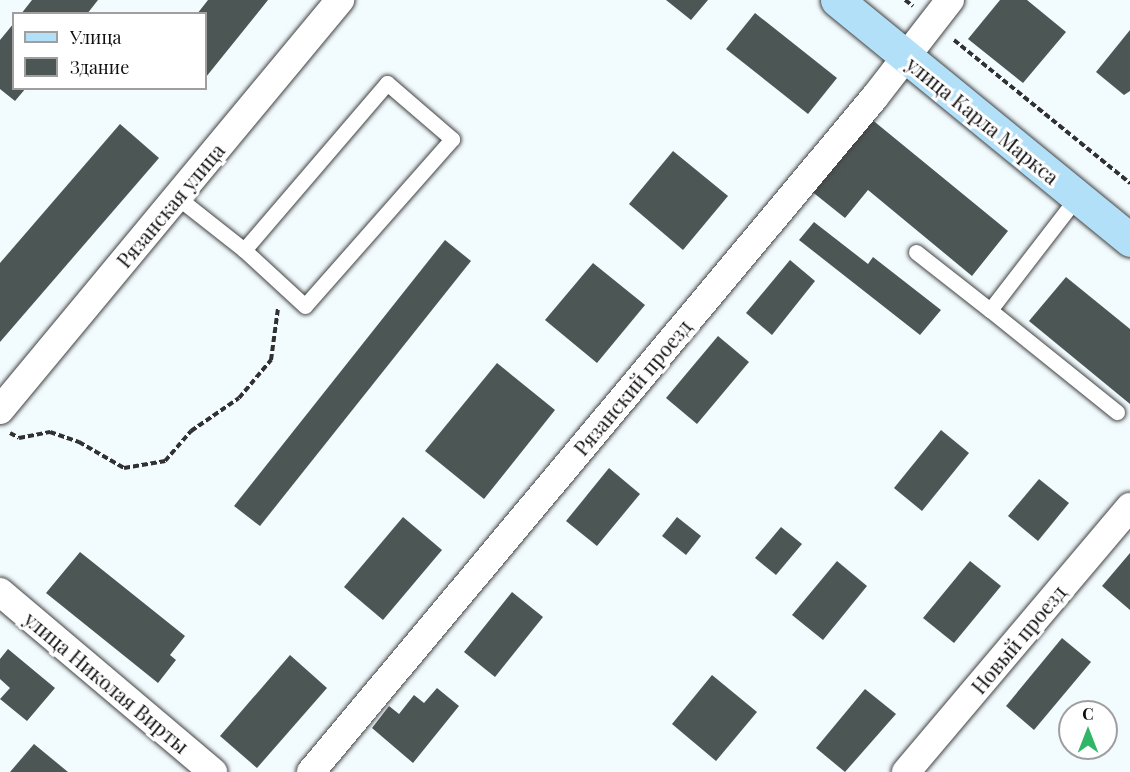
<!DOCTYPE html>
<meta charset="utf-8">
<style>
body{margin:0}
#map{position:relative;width:1130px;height:772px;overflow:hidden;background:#f2fbfe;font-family:"Playfair Display",serif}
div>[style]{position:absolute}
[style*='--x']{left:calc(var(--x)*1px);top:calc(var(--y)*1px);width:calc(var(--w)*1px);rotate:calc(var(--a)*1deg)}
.building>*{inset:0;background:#4c5755}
.path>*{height:4px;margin-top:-2px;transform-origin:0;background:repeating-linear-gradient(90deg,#313131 0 6px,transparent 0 9px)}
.roads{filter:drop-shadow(0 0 2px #424242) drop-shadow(0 0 2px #424242)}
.service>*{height:15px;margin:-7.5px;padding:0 7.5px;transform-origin:7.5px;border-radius:7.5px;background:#fff}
.minor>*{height:28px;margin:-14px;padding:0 14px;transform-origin:14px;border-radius:14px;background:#fff}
.secondary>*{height:33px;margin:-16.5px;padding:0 16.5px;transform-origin:16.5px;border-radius:16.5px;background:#b2e0f9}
span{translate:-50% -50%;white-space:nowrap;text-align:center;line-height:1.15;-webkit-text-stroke:6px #fff;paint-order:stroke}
.street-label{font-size:20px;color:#0f0f0f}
.legend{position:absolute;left:12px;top:12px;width:195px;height:78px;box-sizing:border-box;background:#fff;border:2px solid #9f9f9f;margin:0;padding:8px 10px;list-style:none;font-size:18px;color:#0f0f0f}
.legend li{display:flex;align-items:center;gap:12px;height:30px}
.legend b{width:30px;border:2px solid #9f9f9f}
.north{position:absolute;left:1058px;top:700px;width:60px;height:60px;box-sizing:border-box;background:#fff;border:2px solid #9f9f9f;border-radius:50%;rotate:0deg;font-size:16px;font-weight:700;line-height:24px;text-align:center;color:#0f0f0f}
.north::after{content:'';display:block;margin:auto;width:21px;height:27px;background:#30b667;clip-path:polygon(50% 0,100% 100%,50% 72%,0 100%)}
</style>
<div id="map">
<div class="building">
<div style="clip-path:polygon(32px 0,98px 0,87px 14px,21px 14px)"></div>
<div style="clip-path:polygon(208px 0,268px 0,206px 77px,206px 14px,197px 14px)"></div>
<div style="clip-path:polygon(666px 0,708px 0,691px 20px)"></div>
<div style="clip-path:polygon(1000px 0,1027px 0,1066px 32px,1023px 83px,968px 39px)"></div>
<div style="clip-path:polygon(755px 13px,837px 78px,808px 114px,726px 49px)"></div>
<div style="clip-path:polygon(14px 23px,14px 88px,26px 88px,15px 101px,0 89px,0 40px)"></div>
<div style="clip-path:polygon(1130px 30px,1130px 91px,1124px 95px,1096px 72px)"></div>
<div style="clip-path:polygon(870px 118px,1008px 231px,972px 276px,868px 190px,845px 218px,810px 190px)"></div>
<div style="clip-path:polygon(120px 124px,159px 158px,0 342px,0 263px)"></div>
<div style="clip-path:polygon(673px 151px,728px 196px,683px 250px,629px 204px)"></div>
<div style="clip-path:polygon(814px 222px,868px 264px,873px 257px,941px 310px,920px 335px,799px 240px)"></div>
<div style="clip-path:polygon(445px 240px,471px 261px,260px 526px,234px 506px)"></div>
<div style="clip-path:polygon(790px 260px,815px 281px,772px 335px,746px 313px)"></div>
<div style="clip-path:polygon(593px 263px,645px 305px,597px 363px,545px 320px)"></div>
<div style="clip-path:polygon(1066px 277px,1130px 329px,1130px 404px,1029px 321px)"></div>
<div style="clip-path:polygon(718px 336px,749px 362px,697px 424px,666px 398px)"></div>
<div style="clip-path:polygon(497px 363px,555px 410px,484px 499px,425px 451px)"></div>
<div style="clip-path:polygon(941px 430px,969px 453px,922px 511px,894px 488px)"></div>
<div style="clip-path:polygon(609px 468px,640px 494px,597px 546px,566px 521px)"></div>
<div style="clip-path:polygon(1039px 479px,1069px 503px,1038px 541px,1008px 516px)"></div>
<div style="clip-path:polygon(403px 517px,442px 550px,383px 620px,344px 587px)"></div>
<div style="clip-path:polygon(677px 517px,701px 536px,686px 555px,662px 536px)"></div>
<div style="clip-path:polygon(781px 527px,802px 544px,776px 575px,755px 558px)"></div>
<div style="clip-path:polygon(80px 552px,185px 636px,170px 655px,176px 660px,158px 683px,46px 593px)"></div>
<div style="clip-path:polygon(1130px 553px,1130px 610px,1102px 586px)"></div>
<div style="clip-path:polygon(837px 561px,867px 586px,823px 640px,792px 615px)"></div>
<div style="clip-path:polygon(970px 561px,1001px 586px,954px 643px,923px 618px)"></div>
<div style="clip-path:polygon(512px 592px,543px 617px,495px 677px,464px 652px)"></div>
<div style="clip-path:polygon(1062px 638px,1091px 662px,1034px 730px,1006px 706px)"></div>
<div style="clip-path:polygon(8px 649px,55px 688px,27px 721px,0 699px,10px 688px,0 679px,0 659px)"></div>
<div style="clip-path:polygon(290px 655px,327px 688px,257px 768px,220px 736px)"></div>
<div style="clip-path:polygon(712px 675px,757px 712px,716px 761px,672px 724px)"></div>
<div style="clip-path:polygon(437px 688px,459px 706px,413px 763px,372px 728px,389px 706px,399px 714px,414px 695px,424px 703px)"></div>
<div style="clip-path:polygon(865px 689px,896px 714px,845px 772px,816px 748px)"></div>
<div style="clip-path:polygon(34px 744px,68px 772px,10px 772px)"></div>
</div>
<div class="path">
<div style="--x:905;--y:0;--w:10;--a:37"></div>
<div style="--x:954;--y:40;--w:227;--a:39.1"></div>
<div style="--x:10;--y:433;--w:10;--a:29"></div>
<div style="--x:19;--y:438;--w:32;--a:-11"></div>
<div style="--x:50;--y:432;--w:31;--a:19"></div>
<div style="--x:79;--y:442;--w:52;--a:30"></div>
<div style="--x:124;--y:468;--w:42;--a:-9.7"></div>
<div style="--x:165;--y:461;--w:40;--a:-49"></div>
<div style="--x:191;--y:431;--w:58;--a:-34.5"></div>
<div style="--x:239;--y:398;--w:50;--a:-49.9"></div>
<div style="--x:271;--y:360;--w:52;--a:-82.3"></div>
</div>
<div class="roads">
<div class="service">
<div style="--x:177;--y:197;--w:85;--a:38.3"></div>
<div style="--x:244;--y:250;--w:220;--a:-49.4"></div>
<div style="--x:387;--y:83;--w:86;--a:40.7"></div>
<div style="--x:452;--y:139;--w:222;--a:131.4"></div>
<div style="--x:305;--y:306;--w:83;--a:-137.4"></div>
<div style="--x:916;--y:252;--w:94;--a:38.1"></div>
<div style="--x:990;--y:310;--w:143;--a:-52.4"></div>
<div style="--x:990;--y:310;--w:163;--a:38.8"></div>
</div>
<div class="minor">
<div style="--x:0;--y:410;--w:533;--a:-50.33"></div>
<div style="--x:0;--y:592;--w:279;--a:40.2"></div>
<div style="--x:311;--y:772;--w:878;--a:-50.13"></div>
<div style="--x:874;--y:98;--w:124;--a:-52.2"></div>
<div style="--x:906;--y:772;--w:347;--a:-49.8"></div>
</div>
<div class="secondary">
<div style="--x:837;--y:0;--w:379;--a:39.3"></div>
</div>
</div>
<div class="street-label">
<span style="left:983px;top:120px;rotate:39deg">улица Карла Маркса</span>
<span style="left:170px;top:205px;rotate:-50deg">Рязанская улица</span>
<span style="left:632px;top:387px;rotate:-50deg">Рязанский проезд</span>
<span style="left:1018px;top:639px;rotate:-50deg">Новый проезд</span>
<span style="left:107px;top:682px;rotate:40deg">улица Николая Вирты</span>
</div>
<ul class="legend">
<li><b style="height:8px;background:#b2e0f9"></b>Улица</li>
<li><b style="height:16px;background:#4c5755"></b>Здание</li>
</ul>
<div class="north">С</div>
</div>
